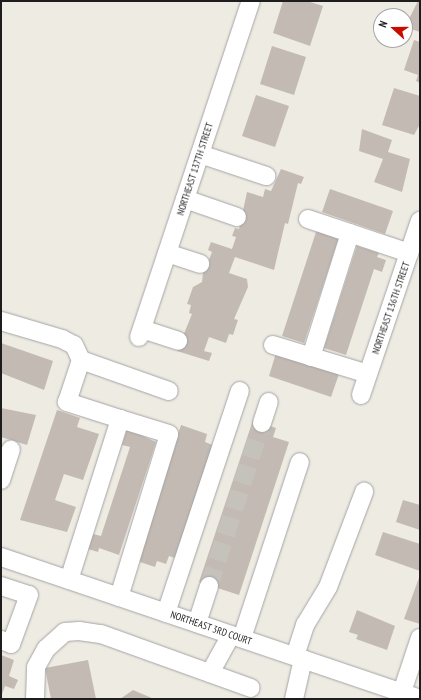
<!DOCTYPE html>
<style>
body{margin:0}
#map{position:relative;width:421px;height:700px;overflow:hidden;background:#eeebe3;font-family:"PT Sans Narrow",sans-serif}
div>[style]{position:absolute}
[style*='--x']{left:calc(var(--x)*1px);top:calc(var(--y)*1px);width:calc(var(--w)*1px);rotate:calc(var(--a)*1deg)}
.building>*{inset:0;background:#c3bab3}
.minor-tunnel>*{height:18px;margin-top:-9px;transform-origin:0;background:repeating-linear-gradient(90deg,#c4c2bb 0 18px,transparent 0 27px)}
.roads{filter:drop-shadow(0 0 1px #a4a4a4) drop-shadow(0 0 1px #a4a4a4)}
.minor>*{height:18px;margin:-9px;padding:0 9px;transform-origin:9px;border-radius:9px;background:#fff}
span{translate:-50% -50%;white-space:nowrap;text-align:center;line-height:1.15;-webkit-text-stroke:3px #fff;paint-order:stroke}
.street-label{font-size:10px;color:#1d1d1d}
.frame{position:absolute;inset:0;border:2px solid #1d1d1d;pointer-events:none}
.north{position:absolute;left:373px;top:8px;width:40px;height:40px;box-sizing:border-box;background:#fff;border:1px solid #a5a5a5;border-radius:50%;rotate:291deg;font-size:11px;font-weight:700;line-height:16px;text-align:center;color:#1d1d1d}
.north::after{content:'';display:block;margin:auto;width:14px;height:18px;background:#c80c02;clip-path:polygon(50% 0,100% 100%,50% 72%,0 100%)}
</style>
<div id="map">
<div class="building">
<div style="clip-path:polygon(283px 1px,307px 1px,323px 6px,310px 46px,273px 33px)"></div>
<div style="clip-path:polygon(418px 1px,420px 1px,420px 32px,405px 27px)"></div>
<div style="clip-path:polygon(414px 40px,420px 42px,420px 83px,416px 81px,418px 75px,404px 70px)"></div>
<div style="clip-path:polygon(272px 46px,306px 57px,294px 95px,260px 84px)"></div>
<div style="clip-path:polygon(394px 88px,420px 96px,420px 124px,414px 135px,382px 125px)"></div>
<div style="clip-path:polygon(256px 95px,289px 106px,275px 147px,242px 136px)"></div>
<div style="clip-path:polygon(362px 129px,392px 140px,388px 152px,410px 159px,402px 192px,374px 182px,383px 159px,359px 151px)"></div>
<div style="clip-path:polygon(281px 169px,304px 177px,301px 184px,298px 183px,288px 224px,285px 223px,274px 270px,235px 257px,229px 273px,247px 279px,248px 287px,234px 319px,238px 320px,233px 335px,229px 334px,226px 343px,209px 337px,204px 351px,212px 353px,209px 361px,177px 351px,192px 314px,189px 313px,191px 305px,187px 304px,193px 287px,202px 282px,204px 264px,207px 265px,212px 252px,208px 250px,211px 242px,232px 249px,236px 237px,232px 236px,235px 228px,239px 229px,247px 192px,263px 197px,265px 189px,271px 191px)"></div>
<div style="clip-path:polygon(330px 189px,393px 211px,385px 234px,322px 212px)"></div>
<div style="clip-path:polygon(317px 229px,339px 237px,304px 343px,282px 336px)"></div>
<div style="clip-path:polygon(357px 246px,379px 253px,377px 257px,386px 260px,382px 272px,374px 269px,346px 355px,324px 348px)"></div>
<div style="clip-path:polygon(1px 343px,53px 361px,44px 390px,1px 373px)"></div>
<div style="clip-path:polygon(276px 353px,339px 374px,331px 397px,269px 376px)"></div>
<div style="clip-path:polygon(1px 408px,36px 415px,27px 445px,1px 437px)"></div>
<div style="clip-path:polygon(57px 410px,80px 418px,77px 427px,99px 434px,83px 480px,64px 474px,55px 500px,76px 507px,67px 532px,20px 520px)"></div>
<div style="clip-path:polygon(253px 420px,276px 428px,273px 437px,289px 442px,239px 595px,199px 582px)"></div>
<div style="clip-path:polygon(181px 425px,207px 434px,205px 442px,215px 446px,178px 559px,169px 556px,166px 564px,157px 561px,155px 567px,137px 561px)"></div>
<div style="clip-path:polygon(127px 429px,156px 442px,119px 555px,99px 548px,98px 552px,88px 549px,93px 534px,101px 536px,130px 447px,122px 445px)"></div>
<div style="clip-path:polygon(403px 500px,420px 505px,420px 530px,396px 522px)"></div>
<div style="clip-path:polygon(383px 532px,420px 544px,420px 571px,375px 555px)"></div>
<div style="clip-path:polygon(420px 575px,420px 624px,404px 619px)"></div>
<div style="clip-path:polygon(357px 610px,395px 626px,387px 650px,356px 639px,358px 635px,349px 632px)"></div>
<div style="clip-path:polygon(1px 655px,14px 660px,9px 676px,18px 680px,14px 689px,5px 686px,1px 697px)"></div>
<div style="clip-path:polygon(88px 660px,96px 699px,51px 699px,45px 668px)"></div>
<div style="clip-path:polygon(133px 690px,154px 699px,120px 699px)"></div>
</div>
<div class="minor-tunnel">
<div style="--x:209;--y:586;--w:171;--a:-72"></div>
</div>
<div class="roads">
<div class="minor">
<div style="--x:200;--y:154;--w:70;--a:18.4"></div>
<div style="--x:185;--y:199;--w:55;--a:19.1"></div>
<div style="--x:308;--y:219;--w:107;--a:18.6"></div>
<div style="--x:167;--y:253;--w:35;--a:18"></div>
<div style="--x:1;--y:321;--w:64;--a:16.4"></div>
<div style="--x:62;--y:339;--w:13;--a:27"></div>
<div style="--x:74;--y:345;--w:17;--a:65"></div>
<div style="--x:142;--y:329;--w:38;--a:18"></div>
<div style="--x:139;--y:337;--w:354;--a:-71.6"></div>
<div style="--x:273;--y:345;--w:99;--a:17"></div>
<div style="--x:311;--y:357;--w:130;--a:-72.5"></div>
<div style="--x:361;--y:395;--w:184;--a:-71.3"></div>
<div style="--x:262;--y:423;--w:22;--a:-72"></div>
<div style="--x:1;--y:480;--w:32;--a:-72"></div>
<div style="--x:1;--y:557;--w:442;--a:18.7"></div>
<div style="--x:69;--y:580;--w:169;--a:-72.4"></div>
<div style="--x:120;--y:419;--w:56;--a:-162.2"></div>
<div style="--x:67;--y:402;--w:44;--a:-71.6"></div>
<div style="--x:81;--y:360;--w:93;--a:19.4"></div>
<div style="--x:1;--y:586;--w:29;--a:18"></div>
<div style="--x:29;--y:595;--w:52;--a:110.2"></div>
<div style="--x:11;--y:644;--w:11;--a:-158"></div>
<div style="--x:119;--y:597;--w:170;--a:-72.9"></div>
<div style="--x:169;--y:434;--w:51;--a:-163"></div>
<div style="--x:166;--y:613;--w:234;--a:-71.6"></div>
<div style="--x:197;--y:623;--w:39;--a:-72"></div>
<div style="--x:242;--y:638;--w:185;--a:-71.8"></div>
<div style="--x:295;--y:656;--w:33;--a:-72"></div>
<div style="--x:305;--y:625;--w:44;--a:-58.8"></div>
<div style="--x:328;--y:587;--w:102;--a:-69.2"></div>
<div style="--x:210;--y:673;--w:43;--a:-61.1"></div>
<div style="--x:402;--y:692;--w:57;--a:-71.6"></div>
<div style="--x:35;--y:699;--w:32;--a:-88"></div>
<div style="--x:36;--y:667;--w:21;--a:-61"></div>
<div style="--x:46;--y:649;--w:25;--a:-42"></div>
<div style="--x:65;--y:632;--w:14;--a:-4"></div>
<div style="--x:79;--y:631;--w:22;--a:8"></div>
<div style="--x:101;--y:634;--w:159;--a:19.8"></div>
<div style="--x:294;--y:699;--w:41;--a:-77.3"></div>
</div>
</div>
<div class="street-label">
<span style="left:195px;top:169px;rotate:-72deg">NORTHEAST 137TH STREET</span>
<span style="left:391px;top:308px;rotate:-71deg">NORTHEAST 136TH STREET</span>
<span style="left:211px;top:628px;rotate:19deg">NORTHEAST 3RD COURT</span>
</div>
<div class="frame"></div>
<div class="north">N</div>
</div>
